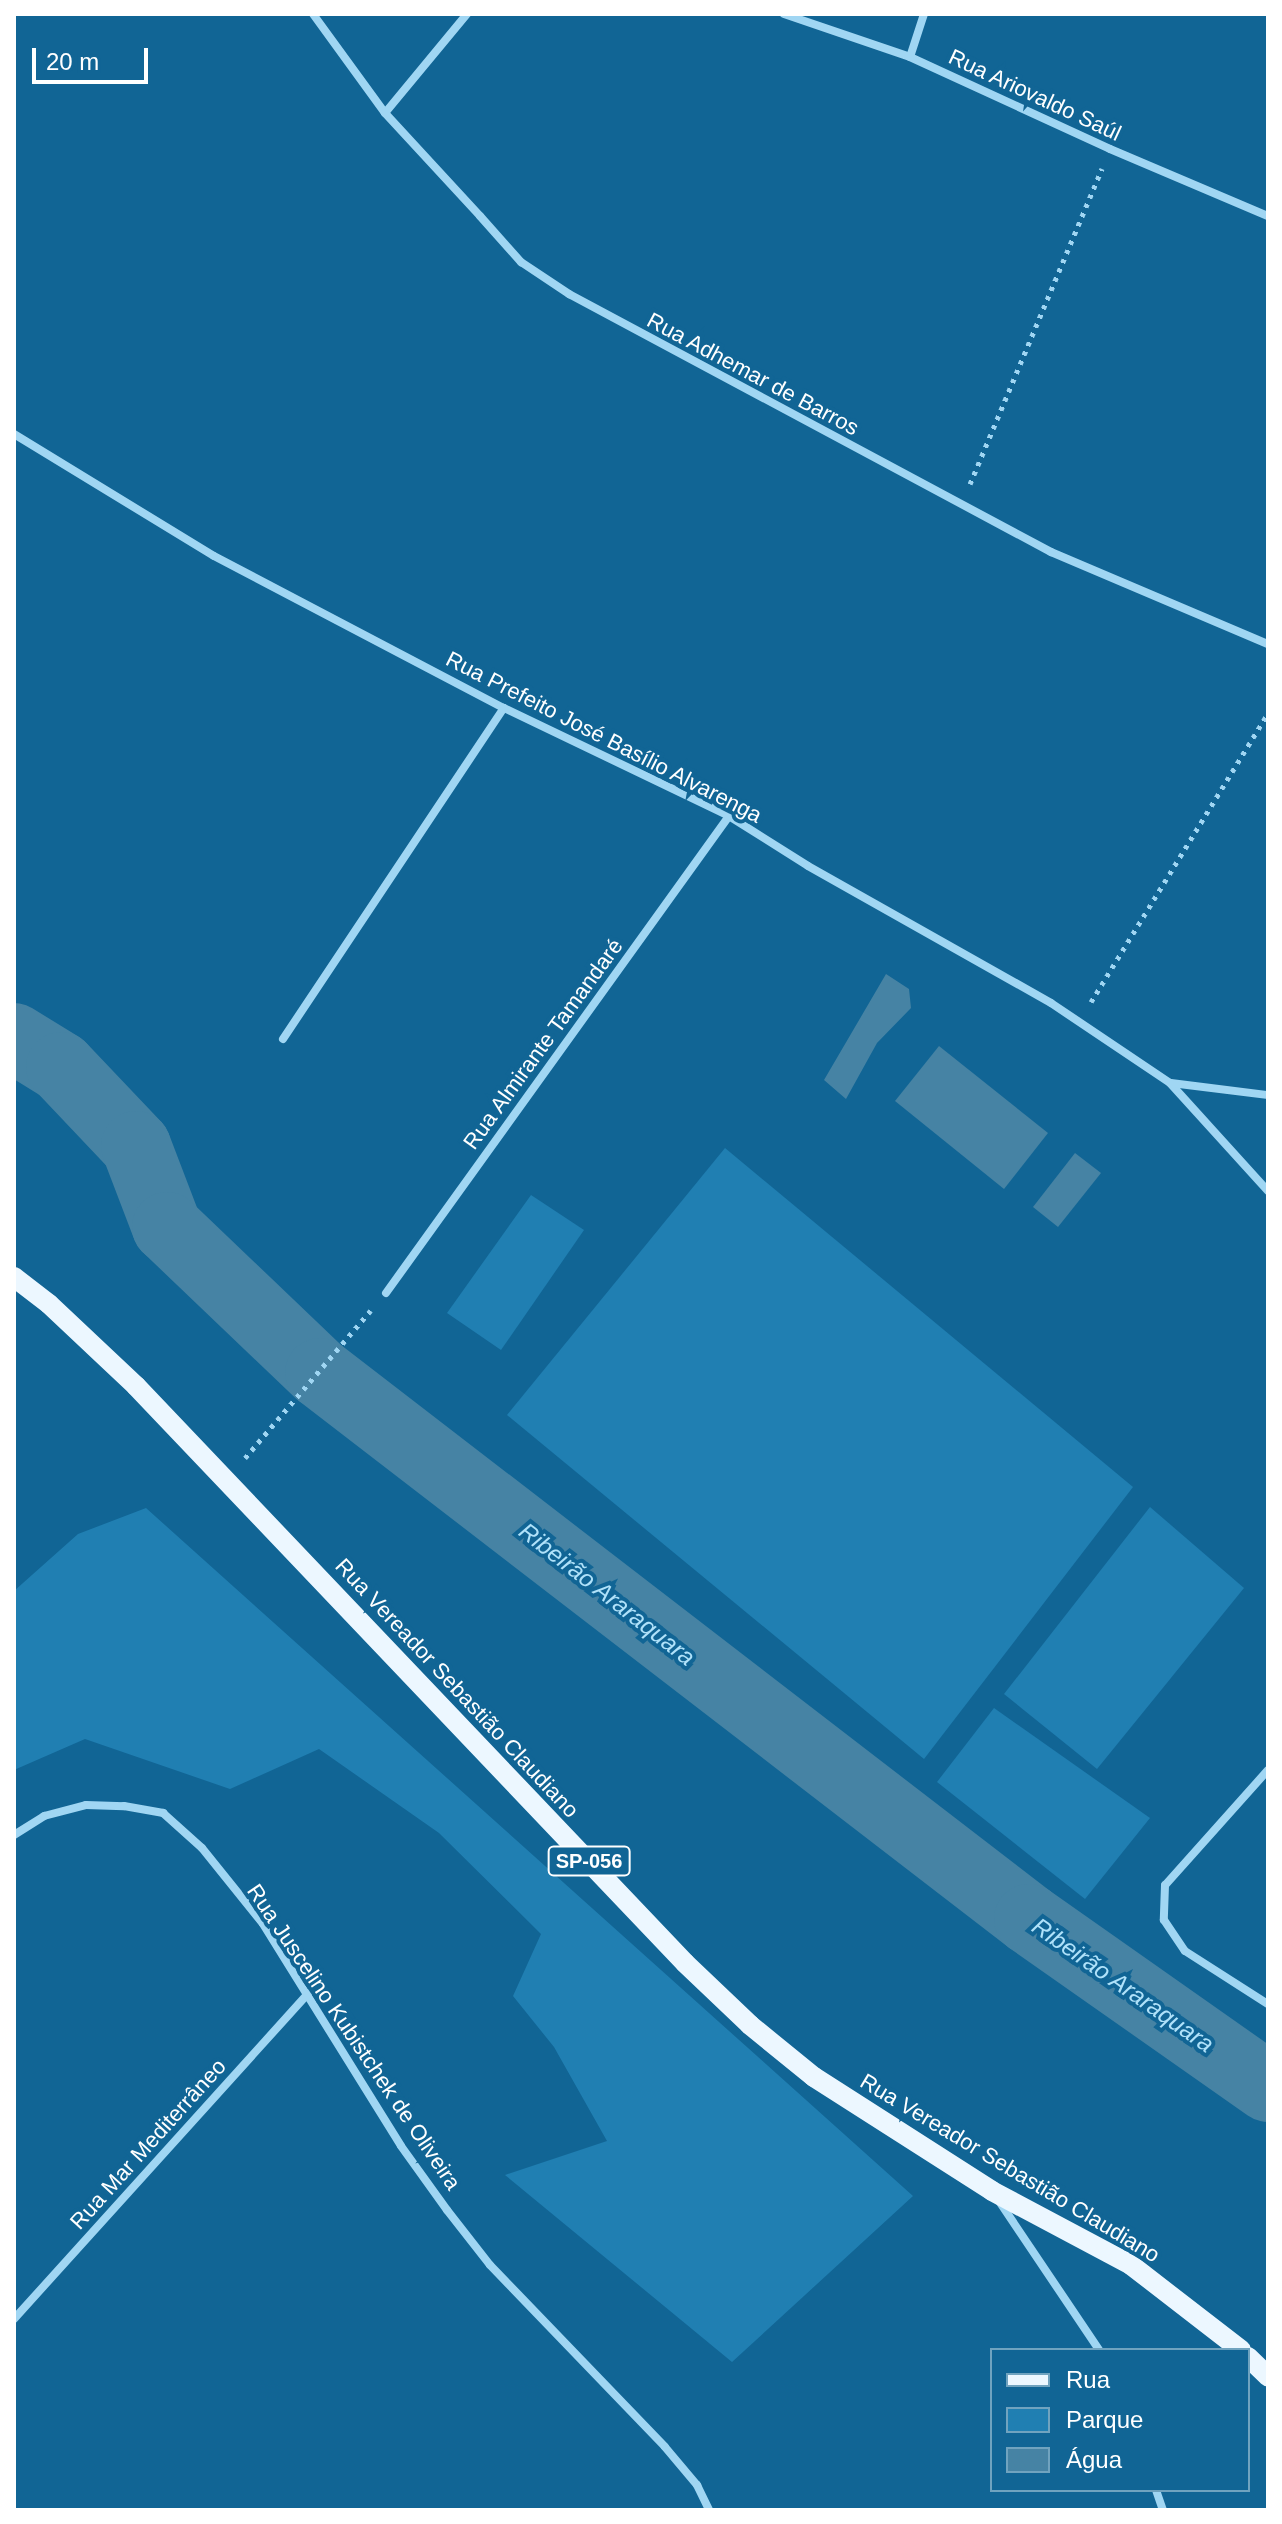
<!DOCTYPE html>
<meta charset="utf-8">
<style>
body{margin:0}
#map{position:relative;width:1282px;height:2524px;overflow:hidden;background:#116595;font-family:Arial,sans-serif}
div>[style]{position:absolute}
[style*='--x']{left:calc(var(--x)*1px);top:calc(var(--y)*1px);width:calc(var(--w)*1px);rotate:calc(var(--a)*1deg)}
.green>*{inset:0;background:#207fb2}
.water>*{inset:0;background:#4683a4}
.river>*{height:70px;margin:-35px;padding:0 35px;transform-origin:35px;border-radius:35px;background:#4683a4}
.path>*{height:5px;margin-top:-2.5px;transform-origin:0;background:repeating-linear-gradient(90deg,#a0d6f3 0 4px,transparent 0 10px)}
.minor>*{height:8px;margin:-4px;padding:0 4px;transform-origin:4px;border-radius:4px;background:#a0d6f3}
.primary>*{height:20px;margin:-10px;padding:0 10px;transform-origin:10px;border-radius:10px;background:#ecf7ff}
span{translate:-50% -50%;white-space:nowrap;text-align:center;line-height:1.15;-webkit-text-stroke:8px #116595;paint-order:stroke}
.shield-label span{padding:2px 6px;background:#116595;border:2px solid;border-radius:6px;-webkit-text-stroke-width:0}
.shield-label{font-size:20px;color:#fff;font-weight:700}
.street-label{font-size:22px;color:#fff}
.water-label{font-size:24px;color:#b0e2fa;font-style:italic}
.frame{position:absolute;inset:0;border:16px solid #fff;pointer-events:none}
.legend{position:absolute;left:990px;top:2348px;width:260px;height:144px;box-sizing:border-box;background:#116595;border:2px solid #70a3bf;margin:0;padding:10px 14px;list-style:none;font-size:24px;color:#fff}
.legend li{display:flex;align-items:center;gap:16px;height:40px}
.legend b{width:40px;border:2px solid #70a3bf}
.scale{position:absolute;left:32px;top:48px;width:116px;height:36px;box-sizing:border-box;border:4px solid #fff;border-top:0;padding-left:10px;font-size:24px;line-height:28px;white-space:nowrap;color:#fff;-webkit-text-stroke:6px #116595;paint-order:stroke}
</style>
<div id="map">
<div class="green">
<div style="clip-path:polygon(725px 1148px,1133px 1487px,924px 1759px,507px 1415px)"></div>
<div style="clip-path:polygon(531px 1195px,584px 1230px,501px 1350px,447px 1313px)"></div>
<div style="clip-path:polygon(1150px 1507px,1244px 1588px,1097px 1769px,1004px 1694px)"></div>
<div style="clip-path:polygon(146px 1508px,913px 2196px,732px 2362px,505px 2175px,607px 2141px,554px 2047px,513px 1996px,541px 1934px,439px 1833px,319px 1749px,230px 1789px,85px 1739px,14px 1770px,14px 1591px,78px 1534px)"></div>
<div style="clip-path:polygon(994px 1708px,1150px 1818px,1085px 1899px,937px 1782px)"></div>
</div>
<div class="water">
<div style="clip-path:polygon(886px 974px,909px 989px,911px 1008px,877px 1043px,846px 1099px,824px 1080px)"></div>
<div style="clip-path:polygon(939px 1046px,1048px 1133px,1004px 1189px,895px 1101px)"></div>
<div style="clip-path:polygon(1075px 1153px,1101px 1173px,1058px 1227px,1033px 1207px)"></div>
</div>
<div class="river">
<div style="--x:14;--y:1038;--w:55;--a:31.7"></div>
<div style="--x:61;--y:1067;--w:109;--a:46.5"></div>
<div style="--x:136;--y:1146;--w:87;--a:69.1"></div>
<div style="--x:167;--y:1227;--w:211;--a:43.7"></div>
<div style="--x:320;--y:1373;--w:895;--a:37.6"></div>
<div style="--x:1029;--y:1919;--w:292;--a:35.1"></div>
</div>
<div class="path">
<div style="--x:970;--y:484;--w:342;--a:-67.3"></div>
<div style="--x:1091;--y:1002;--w:339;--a:-58.5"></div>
<div style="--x:245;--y:1458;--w:194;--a:-49.6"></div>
</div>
<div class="minor">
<div style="--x:313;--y:14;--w:122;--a:54"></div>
<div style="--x:385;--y:113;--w:140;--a:47.3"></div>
<div style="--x:480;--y:216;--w:62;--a:48.3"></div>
<div style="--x:521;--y:262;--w:58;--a:33.7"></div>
<div style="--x:569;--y:294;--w:547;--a:28.16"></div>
<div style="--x:1051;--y:552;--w:236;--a:23"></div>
<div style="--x:784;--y:14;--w:133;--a:18.8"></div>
<div style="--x:910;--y:57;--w:220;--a:24.7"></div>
<div style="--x:1110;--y:149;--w:172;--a:23"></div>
<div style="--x:910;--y:57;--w:45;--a:-72"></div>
<div style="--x:385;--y:113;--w:129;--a:-50.4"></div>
<div style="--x:14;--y:434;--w:234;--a:31.4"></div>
<div style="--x:214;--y:556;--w:327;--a:27.7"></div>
<div style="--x:504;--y:708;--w:250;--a:25.6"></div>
<div style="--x:729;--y:816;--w:93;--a:32.3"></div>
<div style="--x:808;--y:866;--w:279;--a:29.4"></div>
<div style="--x:1051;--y:1003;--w:143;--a:33.9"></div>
<div style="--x:1170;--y:1083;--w:146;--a:47.8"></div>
<div style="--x:283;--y:1039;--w:398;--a:-56.3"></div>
<div style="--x:1171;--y:1083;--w:98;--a:7.1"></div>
<div style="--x:386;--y:1293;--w:588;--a:-54.28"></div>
<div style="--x:1268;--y:1770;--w:154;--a:131.8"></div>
<div style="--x:1165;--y:1885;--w:35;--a:92"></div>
<div style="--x:1164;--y:1920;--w:37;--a:56"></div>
<div style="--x:1185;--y:1951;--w:98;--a:32.6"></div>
<div style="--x:14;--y:1835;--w:36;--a:-32"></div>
<div style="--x:44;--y:1816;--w:43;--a:-14.7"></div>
<div style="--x:86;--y:1805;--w:38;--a:2"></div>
<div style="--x:124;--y:1806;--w:40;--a:10"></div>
<div style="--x:163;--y:1813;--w:52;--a:41.9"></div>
<div style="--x:202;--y:1848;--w:97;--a:51.2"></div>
<div style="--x:263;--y:1924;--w:261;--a:58.1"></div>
<div style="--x:401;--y:2146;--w:79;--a:54.3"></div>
<div style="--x:447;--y:2210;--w:70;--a:52"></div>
<div style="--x:490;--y:2265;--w:252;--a:46.1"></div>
<div style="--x:665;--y:2447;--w:50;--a:49.9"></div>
<div style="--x:697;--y:2485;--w:28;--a:64"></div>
<div style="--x:999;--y:2201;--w:179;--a:56.1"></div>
<div style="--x:14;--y:2319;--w:440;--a:-47.9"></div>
<div style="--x:1156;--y:2490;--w:21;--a:71"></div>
</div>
<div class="primary">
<div style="--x:14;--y:1277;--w:44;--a:37.6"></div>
<div style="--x:49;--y:1304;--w:120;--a:43.3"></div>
<div style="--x:136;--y:1386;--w:796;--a:46.42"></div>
<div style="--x:685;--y:1963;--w:90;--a:43.6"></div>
<div style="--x:750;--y:2025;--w:82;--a:39.1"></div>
<div style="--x:814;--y:2077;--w:211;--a:32.6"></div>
<div style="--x:992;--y:2191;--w:157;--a:28"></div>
<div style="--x:1131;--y:2265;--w:139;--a:37.7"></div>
<div style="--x:1248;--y:2357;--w:28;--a:44"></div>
</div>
<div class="shield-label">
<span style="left:589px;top:1861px">SP-056</span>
</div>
<div class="street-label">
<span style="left:1035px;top:95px;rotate:25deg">Rua Ariovaldo Saúl</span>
<span style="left:753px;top:374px;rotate:28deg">Rua Adhemar de Barros</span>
<span style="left:604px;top:737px;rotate:27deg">Rua Prefeito José Basílio Alvarenga</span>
<span style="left:543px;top:1044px;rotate:-54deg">Rua Almirante Tamandaré</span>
<span style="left:457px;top:1688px;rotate:47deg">Rua Vereador Sebastião Claudiano</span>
<span style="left:354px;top:2037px;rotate:56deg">Rua Juscelino Kubistchek de Oliveira</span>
<span style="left:148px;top:2144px;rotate:-48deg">Rua Mar Mediterrâneo</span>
<span style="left:1010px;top:2168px;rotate:31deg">Rua Vereador Sebastião Claudiano</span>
</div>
<div class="water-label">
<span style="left:607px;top:1594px;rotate:38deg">Ribeirão Araraquara</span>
<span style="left:1123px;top:1985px;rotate:35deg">Ribeirão Araraquara</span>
</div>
<div class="frame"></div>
<ul class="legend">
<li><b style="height:10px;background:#ecf7ff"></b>Rua</li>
<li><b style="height:22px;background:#207fb2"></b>Parque</li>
<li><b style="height:22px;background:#4683a4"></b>Água</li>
</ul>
<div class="scale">20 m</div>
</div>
